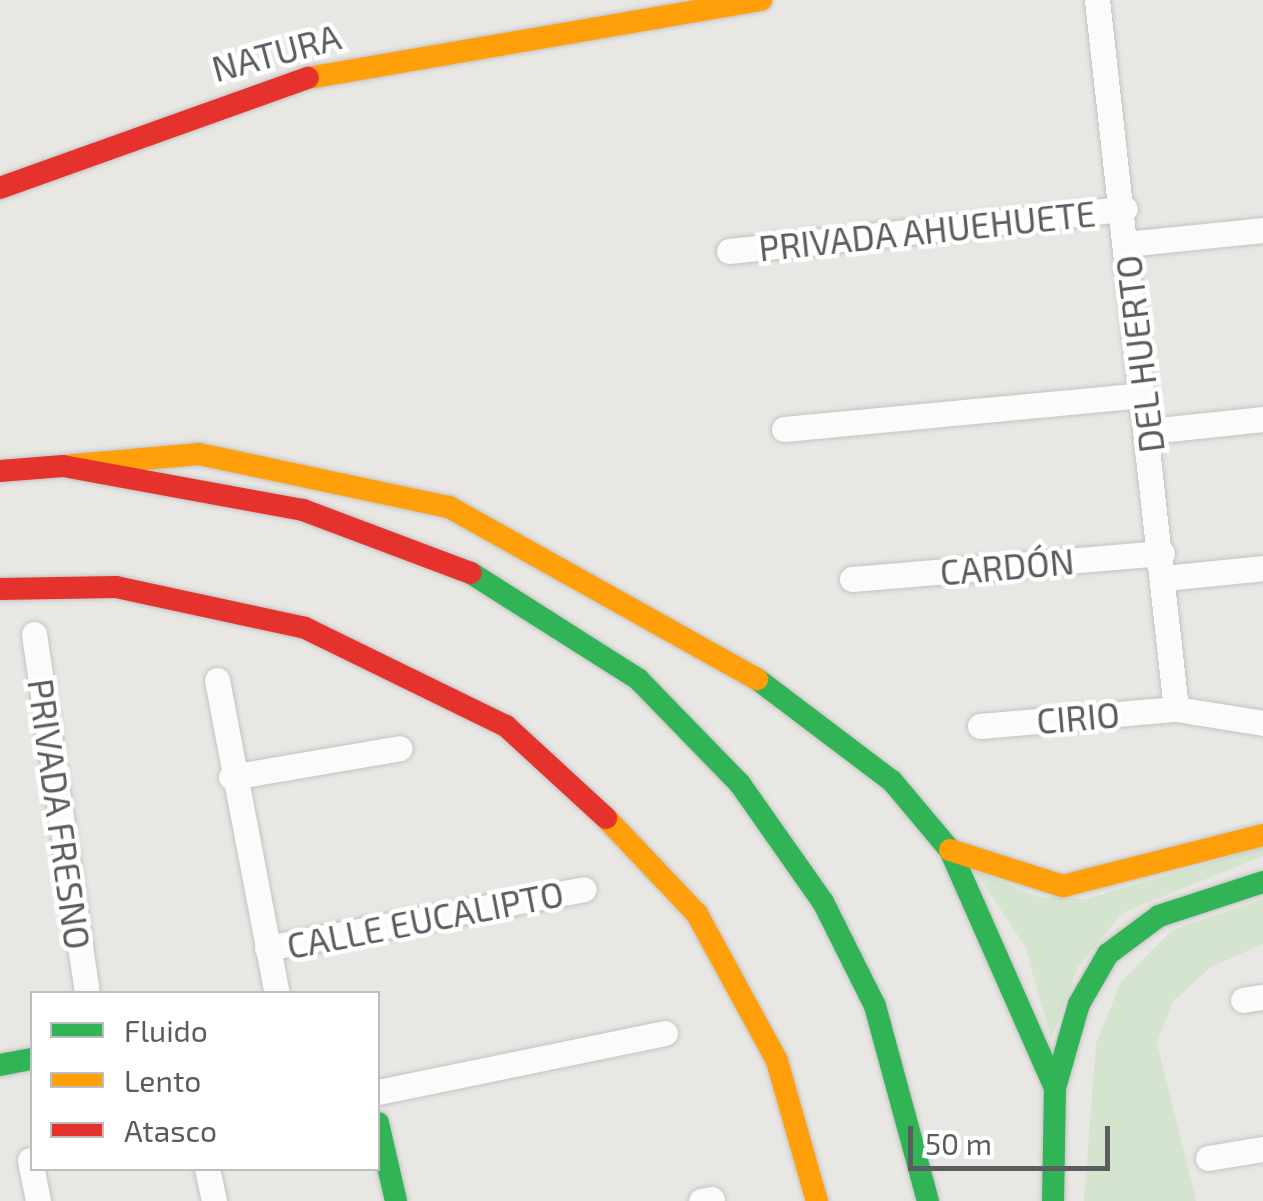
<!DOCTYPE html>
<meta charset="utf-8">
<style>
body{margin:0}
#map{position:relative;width:1263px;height:1201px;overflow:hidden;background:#e9e7e3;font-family:"Exo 2",sans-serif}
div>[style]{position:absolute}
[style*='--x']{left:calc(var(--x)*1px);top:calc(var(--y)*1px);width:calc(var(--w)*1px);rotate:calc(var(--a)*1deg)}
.green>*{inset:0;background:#d4e4cf}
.roads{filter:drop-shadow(0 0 2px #c3c3c3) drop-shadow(0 0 2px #c3c3c3)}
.street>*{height:25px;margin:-12.5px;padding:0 12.5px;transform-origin:12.5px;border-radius:12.5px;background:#fcfbfb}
.fast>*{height:22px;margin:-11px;padding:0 11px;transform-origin:11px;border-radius:11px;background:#30b455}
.slow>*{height:22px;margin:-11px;padding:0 11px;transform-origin:11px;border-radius:11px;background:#ff9f0a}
.jam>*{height:22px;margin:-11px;padding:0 11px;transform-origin:11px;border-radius:11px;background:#e5322d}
span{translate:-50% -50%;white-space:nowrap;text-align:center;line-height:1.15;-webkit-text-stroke:9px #fff;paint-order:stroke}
.street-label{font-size:35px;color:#5a5d60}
.legend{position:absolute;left:30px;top:991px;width:350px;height:180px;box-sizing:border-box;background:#fff;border:2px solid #bdbebf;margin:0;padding:12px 18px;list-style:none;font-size:30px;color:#5a5d60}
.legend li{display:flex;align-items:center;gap:20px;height:50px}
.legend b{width:50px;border:2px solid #bdbebf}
.scale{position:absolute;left:908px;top:1126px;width:202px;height:45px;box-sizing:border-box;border:5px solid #5a5d60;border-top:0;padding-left:12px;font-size:30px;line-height:35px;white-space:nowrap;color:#5a5d60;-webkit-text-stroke:8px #fff;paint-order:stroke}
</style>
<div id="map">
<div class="green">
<div style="clip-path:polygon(1263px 847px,1263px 856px,1122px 913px,1078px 967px,1051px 1039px,1025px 946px,975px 871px,1038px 897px,1086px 899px)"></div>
<div style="clip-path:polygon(1263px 899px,1263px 944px,1211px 967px,1173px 1001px,1157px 1043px,1196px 1201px,1084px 1201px,1096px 1044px,1121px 982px,1172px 930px)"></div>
</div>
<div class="roads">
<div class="street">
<div style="--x:1097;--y:0;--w:713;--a:83.64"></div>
<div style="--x:1126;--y:244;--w:138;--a:-5.8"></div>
<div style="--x:729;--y:251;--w:398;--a:-6.1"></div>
<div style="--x:784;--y:429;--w:360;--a:-5.4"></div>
<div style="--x:1149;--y:431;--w:115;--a:-6"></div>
<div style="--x:1165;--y:578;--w:99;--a:-5.8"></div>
<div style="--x:852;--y:579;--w:311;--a:-4.8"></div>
<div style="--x:34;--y:634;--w:364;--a:81.6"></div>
<div style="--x:217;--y:680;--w:320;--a:79.2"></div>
<div style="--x:980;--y:726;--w:197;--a:-5"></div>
<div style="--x:1176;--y:709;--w:88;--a:9.1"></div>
<div style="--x:231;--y:777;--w:171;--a:-9.7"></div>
<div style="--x:267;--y:948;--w:322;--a:-10.5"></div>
<div style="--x:1243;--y:1000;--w:20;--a:-9"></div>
<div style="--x:378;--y:1092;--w:293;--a:-11.6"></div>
<div style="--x:1208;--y:1158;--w:56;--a:-9.3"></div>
<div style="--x:30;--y:1160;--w:42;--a:79"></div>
<div style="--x:207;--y:1168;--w:34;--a:78"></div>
<div style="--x:701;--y:1201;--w:11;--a:-10"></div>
</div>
<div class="fast">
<div style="--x:471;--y:573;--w:198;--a:32.4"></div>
<div style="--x:638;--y:679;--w:146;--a:45.8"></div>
<div style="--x:740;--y:784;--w:144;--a:54.9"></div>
<div style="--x:823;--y:902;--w:116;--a:63.4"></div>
<div style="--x:875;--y:1006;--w:202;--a:74.8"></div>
<div style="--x:757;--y:679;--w:169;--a:37.1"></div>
<div style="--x:892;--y:781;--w:90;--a:50"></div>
<div style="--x:950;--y:850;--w:260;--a:66.2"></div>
<div style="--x:1055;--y:1088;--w:113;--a:91"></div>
<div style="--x:0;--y:1065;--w:33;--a:-11"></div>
<div style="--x:1055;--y:1088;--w:87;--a:-74.1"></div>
<div style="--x:1079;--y:1004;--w:58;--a:-59.9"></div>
<div style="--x:1108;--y:954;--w:64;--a:-36.7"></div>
<div style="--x:1159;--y:916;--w:109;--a:-18.1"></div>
<div style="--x:378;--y:1123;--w:80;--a:77"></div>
</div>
<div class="slow">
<div style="--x:308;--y:78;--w:460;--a:-9.8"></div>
<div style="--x:63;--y:466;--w:137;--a:-5"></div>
<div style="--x:199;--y:454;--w:256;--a:12"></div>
<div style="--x:449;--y:507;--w:353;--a:29.2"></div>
<div style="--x:606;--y:818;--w:132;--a:46.5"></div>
<div style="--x:697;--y:914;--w:167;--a:61.4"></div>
<div style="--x:777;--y:1061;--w:146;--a:74.1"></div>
<div style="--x:950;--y:850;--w:119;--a:17.7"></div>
<div style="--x:1063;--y:886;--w:206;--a:-14.3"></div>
</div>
<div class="jam">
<div style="--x:0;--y:188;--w:327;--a:-19.7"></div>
<div style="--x:0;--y:471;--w:63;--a:-4.5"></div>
<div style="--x:63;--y:466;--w:244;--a:10.4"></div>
<div style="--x:303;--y:510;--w:179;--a:20.6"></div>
<div style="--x:0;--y:589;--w:116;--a:-1"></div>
<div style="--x:116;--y:587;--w:193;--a:12.2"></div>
<div style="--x:305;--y:628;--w:224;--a:26"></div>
<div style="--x:506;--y:726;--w:136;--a:42.6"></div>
</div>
</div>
<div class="street-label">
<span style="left:276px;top:52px;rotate:-15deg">NATURA</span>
<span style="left:927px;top:230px;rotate:-6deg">PRIVADA AHUEHUETE</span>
<span style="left:1139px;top:354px;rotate:-97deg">DEL HUERTO</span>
<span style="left:1007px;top:566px;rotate:-5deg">CARDÓN</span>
<span style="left:1078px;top:717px;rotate:-5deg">CIRIO</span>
<span style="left:60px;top:814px;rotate:82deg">PRIVADA FRESNO</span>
<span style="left:425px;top:919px;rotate:-11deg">CALLE EUCALIPTO</span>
</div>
<ul class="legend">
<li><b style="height:12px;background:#30b455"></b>Fluido</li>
<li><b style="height:12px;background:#ff9f0a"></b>Lento</li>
<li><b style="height:12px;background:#e5322d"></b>Atasco</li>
</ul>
<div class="scale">50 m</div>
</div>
